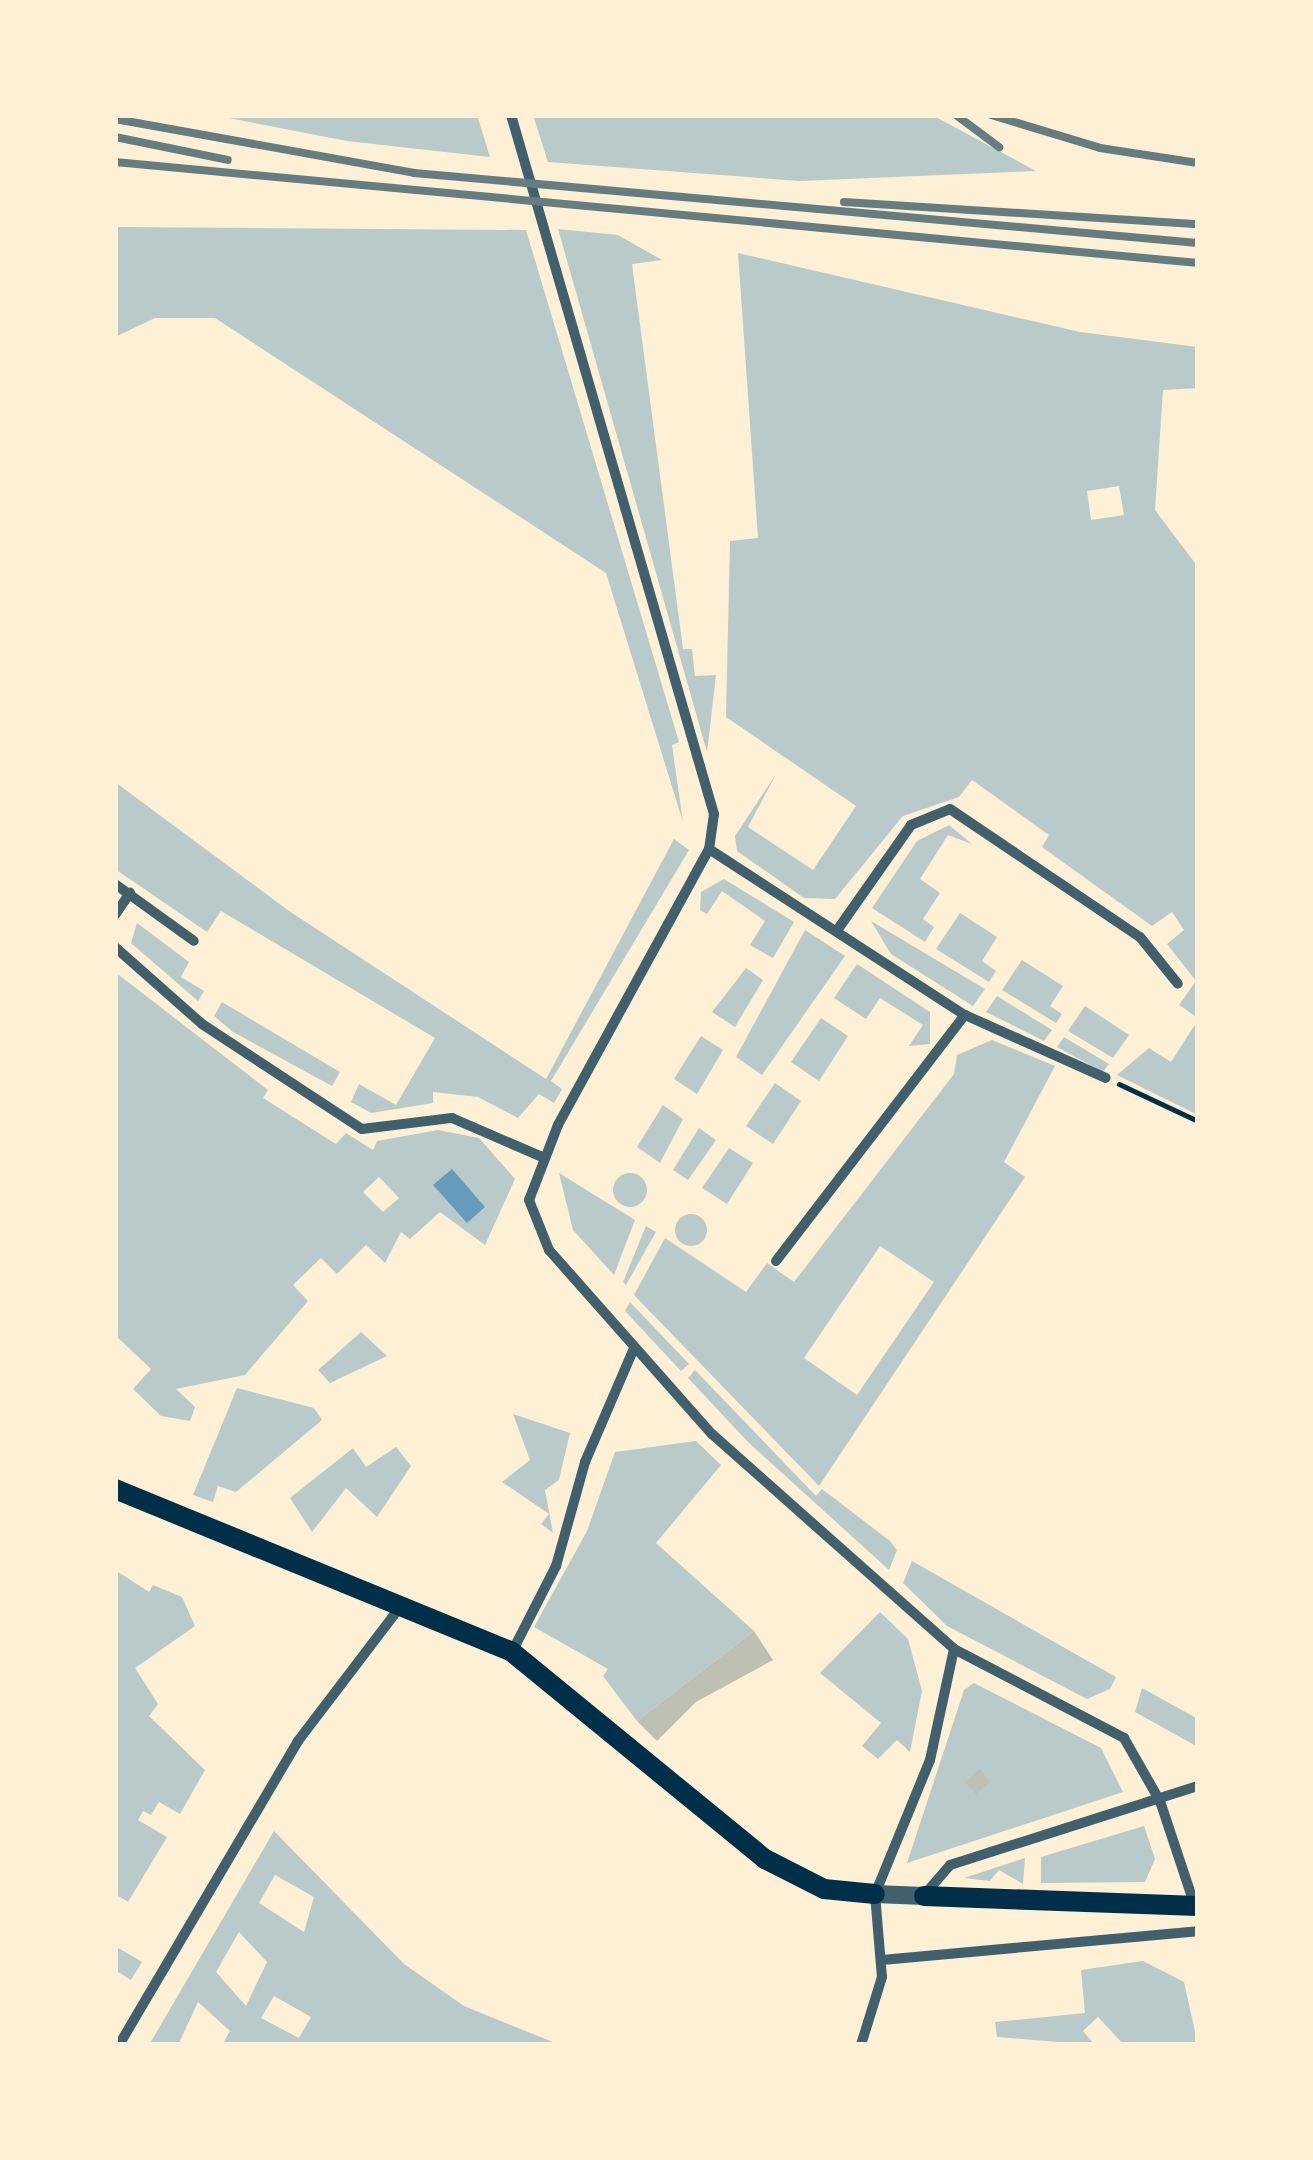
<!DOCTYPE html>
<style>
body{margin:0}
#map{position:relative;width:1313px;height:2160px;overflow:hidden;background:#fdf0d5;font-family:"Noto Sans",sans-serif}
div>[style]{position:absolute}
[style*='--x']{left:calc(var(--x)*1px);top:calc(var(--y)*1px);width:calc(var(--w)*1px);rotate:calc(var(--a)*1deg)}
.green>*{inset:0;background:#b9caca}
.round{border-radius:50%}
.water>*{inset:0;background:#669bbc}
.building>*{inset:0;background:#bec0b2}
.path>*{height:5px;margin:-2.5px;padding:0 2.5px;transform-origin:2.5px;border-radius:2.5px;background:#003049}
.minor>*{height:10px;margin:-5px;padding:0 5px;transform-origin:5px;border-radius:5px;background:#3f606c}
.tertiary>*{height:18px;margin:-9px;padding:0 9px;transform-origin:9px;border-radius:9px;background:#3f606c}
.secondary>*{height:20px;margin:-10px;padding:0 10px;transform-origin:10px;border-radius:10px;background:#003049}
.rail>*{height:8px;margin:-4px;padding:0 4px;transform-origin:4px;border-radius:4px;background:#657d81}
span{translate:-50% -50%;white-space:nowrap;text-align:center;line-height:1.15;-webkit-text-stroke:8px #fdf0d5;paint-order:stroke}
.frame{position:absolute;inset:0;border:118px solid #fdf0d5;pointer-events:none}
</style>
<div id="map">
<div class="green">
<div style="clip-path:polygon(213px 115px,477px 115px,490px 157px,347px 141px)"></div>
<div style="clip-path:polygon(533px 115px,932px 115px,1036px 171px,800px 181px,548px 162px)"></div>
<div style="clip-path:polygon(115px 227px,526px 230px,679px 742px,672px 745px,683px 822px,606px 573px,215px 318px,155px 318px,115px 337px)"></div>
<div style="clip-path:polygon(558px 229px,618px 235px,662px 260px,632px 264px,683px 649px,692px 649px,695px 676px,716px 675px,707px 752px)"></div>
<div style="clip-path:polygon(evenodd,738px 253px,1080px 332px,1198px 347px,1198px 388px,1163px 390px,1155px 510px,1198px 567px,1198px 1018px,1179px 1005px,1196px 981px,1167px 944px,1184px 930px,1172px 912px,1152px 926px,1042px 847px,1049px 835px,972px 780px,959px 797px,903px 816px,835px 899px,804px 898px,737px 851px,735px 836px,776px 774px,748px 827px,813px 870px,856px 806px,726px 717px,730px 541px,758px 538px,738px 253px,1119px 486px,1124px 515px,1091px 520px,1087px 491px,1119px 486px)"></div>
<div style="clip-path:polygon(115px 782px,289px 911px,546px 1079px,674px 839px,689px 850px,551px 1081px,562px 1089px,554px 1103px,539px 1094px,518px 1118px,478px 1097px,433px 1092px,433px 1103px,371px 1113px,351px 1102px,359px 1084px,396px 1105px,435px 1038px,221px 911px,207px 932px,115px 869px)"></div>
<div style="clip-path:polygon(949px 825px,972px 844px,948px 835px,920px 879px,940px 893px,923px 919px,934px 927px,925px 942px,872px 908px,917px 841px)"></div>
<div style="clip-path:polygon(724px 879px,794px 922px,773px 958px,750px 945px,765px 921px,722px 891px,707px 914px,700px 910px,701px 892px)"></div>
<div style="clip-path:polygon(960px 913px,997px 937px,982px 961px,996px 971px,989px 982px,936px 949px)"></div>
<div style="clip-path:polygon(871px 921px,985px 989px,973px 1006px,891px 954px)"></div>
<div style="clip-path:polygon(137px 923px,189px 962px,181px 977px,204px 991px,198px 1001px,131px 943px)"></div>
<div style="clip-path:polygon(805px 930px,845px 956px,762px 1075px,736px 1057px)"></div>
<div style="clip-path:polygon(1022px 960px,1063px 986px,1050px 1006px,1062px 1014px,1056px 1023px,1002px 990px)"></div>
<div style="clip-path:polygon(857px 964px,930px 1012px,930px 1044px,909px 1046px,923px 1025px,880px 998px,866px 1019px,834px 998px)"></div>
<div style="clip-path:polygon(746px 968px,763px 980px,735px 1027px,712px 1012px)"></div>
<div style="clip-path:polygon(evenodd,115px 972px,268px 1090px,263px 1098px,336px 1144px,346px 1133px,373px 1150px,377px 1141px,438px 1130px,479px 1138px,515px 1179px,485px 1245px,440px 1212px,410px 1239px,401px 1232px,385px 1263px,366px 1245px,337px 1274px,321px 1258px,293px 1285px,308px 1301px,245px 1375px,176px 1389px,195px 1407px,190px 1421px,161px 1416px,133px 1389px,151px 1369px,115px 1335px,115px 972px,379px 1177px,399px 1198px,383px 1212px,363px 1192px,379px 1177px)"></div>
<div style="clip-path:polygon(997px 996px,1052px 1030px,1044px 1041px,986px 1012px)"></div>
<div style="clip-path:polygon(222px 1002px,340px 1072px,332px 1086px,233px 1032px,214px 1016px)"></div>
<div style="clip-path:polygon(1085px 1006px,1129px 1035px,1113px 1058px,1068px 1031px)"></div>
<div style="clip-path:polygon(821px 1018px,848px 1036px,819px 1081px,791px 1062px)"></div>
<div style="clip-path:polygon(1198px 1020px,1198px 1115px,1117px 1075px,1149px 1048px,1171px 1062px)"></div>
<div style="clip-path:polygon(701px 1036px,723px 1050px,697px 1094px,674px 1079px)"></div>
<div style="clip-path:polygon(1064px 1037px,1109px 1064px,1103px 1072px,1057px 1047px)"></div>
<div style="clip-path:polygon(evenodd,992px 1040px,1055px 1066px,1004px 1162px,1025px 1177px,819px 1486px,634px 1295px,665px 1238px,746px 1292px,767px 1263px,794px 1282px,954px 1074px,957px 1055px,992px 1040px,880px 1246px,934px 1282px,857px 1395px,804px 1358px,880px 1246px)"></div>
<div style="clip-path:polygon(775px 1083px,801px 1101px,773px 1144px,746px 1126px)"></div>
<div style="clip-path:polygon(663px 1105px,683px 1119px,660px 1163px,637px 1147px)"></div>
<div style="clip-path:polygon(699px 1128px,716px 1140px,688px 1180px,673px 1170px)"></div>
<div style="clip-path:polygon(729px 1148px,753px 1163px,727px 1204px,702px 1188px)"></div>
<div class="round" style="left:613px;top:1173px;width:34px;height:34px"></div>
<div style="clip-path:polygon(559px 1173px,635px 1220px,614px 1275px,573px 1230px)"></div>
<div class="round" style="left:675px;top:1214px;width:32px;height:32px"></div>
<div style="clip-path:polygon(646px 1226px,656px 1232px,626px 1285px,623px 1282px)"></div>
<div style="clip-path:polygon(630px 1302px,689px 1364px,681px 1371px,625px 1311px)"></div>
<div style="clip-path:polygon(361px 1332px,387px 1356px,330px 1383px,318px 1370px)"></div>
<div style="clip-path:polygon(695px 1370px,816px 1496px,822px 1489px,890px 1541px,897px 1550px,889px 1570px,748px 1442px,688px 1378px)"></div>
<div style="clip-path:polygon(237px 1388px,314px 1408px,322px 1420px,236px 1492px,218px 1486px,213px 1502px,193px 1495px)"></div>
<div style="clip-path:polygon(513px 1414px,570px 1433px,559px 1480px,545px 1490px,553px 1533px,541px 1524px,549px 1514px,502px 1482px,530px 1460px)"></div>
<div style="clip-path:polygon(696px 1441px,721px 1465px,656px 1543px,754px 1631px,637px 1721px,603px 1676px,608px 1669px,534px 1627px,587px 1531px,615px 1452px)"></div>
<div style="clip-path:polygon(396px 1447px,411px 1466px,377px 1517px,346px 1488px,312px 1532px,290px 1498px,353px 1448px,366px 1467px)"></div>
<div style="clip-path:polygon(912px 1561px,1116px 1677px,1110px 1689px,1087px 1699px,947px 1626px,903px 1583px)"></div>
<div style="clip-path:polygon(115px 1570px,149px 1592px,153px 1585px,182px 1597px,195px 1626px,135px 1668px,158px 1704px,149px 1716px,205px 1770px,180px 1814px,159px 1802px,151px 1815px,143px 1811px,138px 1820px,167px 1837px,128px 1902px,115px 1894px)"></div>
<div style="clip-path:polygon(880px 1612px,908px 1639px,922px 1691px,910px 1752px,897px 1740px,878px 1759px,862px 1746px,881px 1723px,820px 1673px)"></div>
<div style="clip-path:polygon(974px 1683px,1101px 1748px,1123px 1792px,907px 1863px,964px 1690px)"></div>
<div style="clip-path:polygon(1142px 1688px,1198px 1719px,1198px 1747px,1135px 1712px)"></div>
<div style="clip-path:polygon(1144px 1826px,1155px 1859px,1145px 1882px,1041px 1883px,1041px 1857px)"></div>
<div style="clip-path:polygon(evenodd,274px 1831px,404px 1964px,464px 2006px,560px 2045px,222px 2045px,230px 2031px,198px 2002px,178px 2045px,149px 2045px,274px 1831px,275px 1875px,314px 1897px,304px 1932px,259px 1903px,275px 1875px,274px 1831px,239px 1932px,267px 1962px,246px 2006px,216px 1972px,239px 1932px,274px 1831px,274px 1996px,311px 2017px,299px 2038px,261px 2018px,274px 1996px)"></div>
<div style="clip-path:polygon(1025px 1858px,1023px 1884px,999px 1870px,990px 1881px,964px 1878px)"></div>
<div style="clip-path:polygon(115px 1946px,142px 1962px,131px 1980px,115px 1970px)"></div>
<div style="clip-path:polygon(1143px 1961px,1184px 1982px,1198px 2045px,1124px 2045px,1098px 2017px,1083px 2031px,1095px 2045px,997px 2037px,995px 2022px,1085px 2013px,1081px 1970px)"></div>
</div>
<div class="water">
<div style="clip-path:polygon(452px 1169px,485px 1207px,467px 1223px,433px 1185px)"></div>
</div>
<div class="building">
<div style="clip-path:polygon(754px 1631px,773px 1660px,696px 1702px,657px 1741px,637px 1721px)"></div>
<div style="clip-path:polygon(980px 1769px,990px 1782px,976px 1794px,965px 1782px)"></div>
</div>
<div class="path">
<div style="--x:1119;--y:1084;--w:87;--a:25.1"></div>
</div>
<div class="minor">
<div style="--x:511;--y:115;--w:728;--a:73.81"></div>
<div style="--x:714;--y:814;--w:35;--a:98"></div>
<div style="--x:709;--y:849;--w:315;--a:118.7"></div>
<div style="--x:558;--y:1125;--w:80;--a:111.1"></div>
<div style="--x:529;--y:1200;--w:54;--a:68.2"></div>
<div style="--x:549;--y:1250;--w:246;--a:48.5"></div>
<div style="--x:712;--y:1434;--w:324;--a:41.6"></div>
<div style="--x:954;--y:1649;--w:114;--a:102.2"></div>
<div style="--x:930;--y:1760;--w:145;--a:112.3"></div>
<div style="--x:875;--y:1894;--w:83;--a:85.2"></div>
<div style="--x:882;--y:1977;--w:71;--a:107.2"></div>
<div style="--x:709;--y:849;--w:305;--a:33"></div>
<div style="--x:965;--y:1015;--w:154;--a:24.1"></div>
<div style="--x:115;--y:884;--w:97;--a:35.8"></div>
<div style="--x:115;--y:915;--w:27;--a:-56"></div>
<div style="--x:838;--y:929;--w:127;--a:-54.9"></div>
<div style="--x:911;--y:825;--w:42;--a:-22.3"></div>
<div style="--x:950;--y:809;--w:229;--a:34"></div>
<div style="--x:1140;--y:937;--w:60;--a:51"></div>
<div style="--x:115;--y:947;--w:116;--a:41.5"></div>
<div style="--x:202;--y:1024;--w:191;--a:33.3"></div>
<div style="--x:362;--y:1129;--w:91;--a:-7"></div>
<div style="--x:452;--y:1118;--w:98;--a:23.4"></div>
<div style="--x:776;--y:1261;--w:310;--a:-52.5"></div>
<div style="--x:954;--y:1649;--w:192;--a:27.6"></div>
<div style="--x:1124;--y:1738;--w:73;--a:60.3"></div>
<div style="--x:1160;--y:1801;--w:111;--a:71.6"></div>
<div style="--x:512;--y:1652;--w:97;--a:-62.9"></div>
<div style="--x:556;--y:1566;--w:108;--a:-74.4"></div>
<div style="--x:585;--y:1462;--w:124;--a:-66.7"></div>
<div style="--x:925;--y:1894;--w:38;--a:-49"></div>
<div style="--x:950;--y:1865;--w:260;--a:-17.7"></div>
<div style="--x:882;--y:1960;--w:317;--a:-5.2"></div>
<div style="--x:119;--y:2045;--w:353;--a:-59.5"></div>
<div style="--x:298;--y:1741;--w:170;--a:-52.7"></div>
</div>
<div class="tertiary">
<div style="--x:875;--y:1894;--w:49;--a:2.3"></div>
</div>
<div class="secondary">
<div style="--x:115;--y:1489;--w:429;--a:22.3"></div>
<div style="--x:512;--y:1652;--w:327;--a:39.3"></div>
<div style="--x:765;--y:1859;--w:66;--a:27"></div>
<div style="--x:824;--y:1889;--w:51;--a:5.6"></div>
<div style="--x:924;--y:1896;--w:274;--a:2.1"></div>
</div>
<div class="rail">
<div style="--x:956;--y:115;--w:54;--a:36.7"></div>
<div style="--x:991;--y:115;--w:114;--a:16.8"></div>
<div style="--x:1100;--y:148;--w:99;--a:8.7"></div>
<div style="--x:115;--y:119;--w:304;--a:10.2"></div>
<div style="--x:414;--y:173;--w:787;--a:5.1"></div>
<div style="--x:115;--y:137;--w:115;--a:11.5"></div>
<div style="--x:115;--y:162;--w:1088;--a:5.33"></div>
<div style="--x:844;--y:202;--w:355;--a:3.6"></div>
</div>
<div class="frame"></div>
</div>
